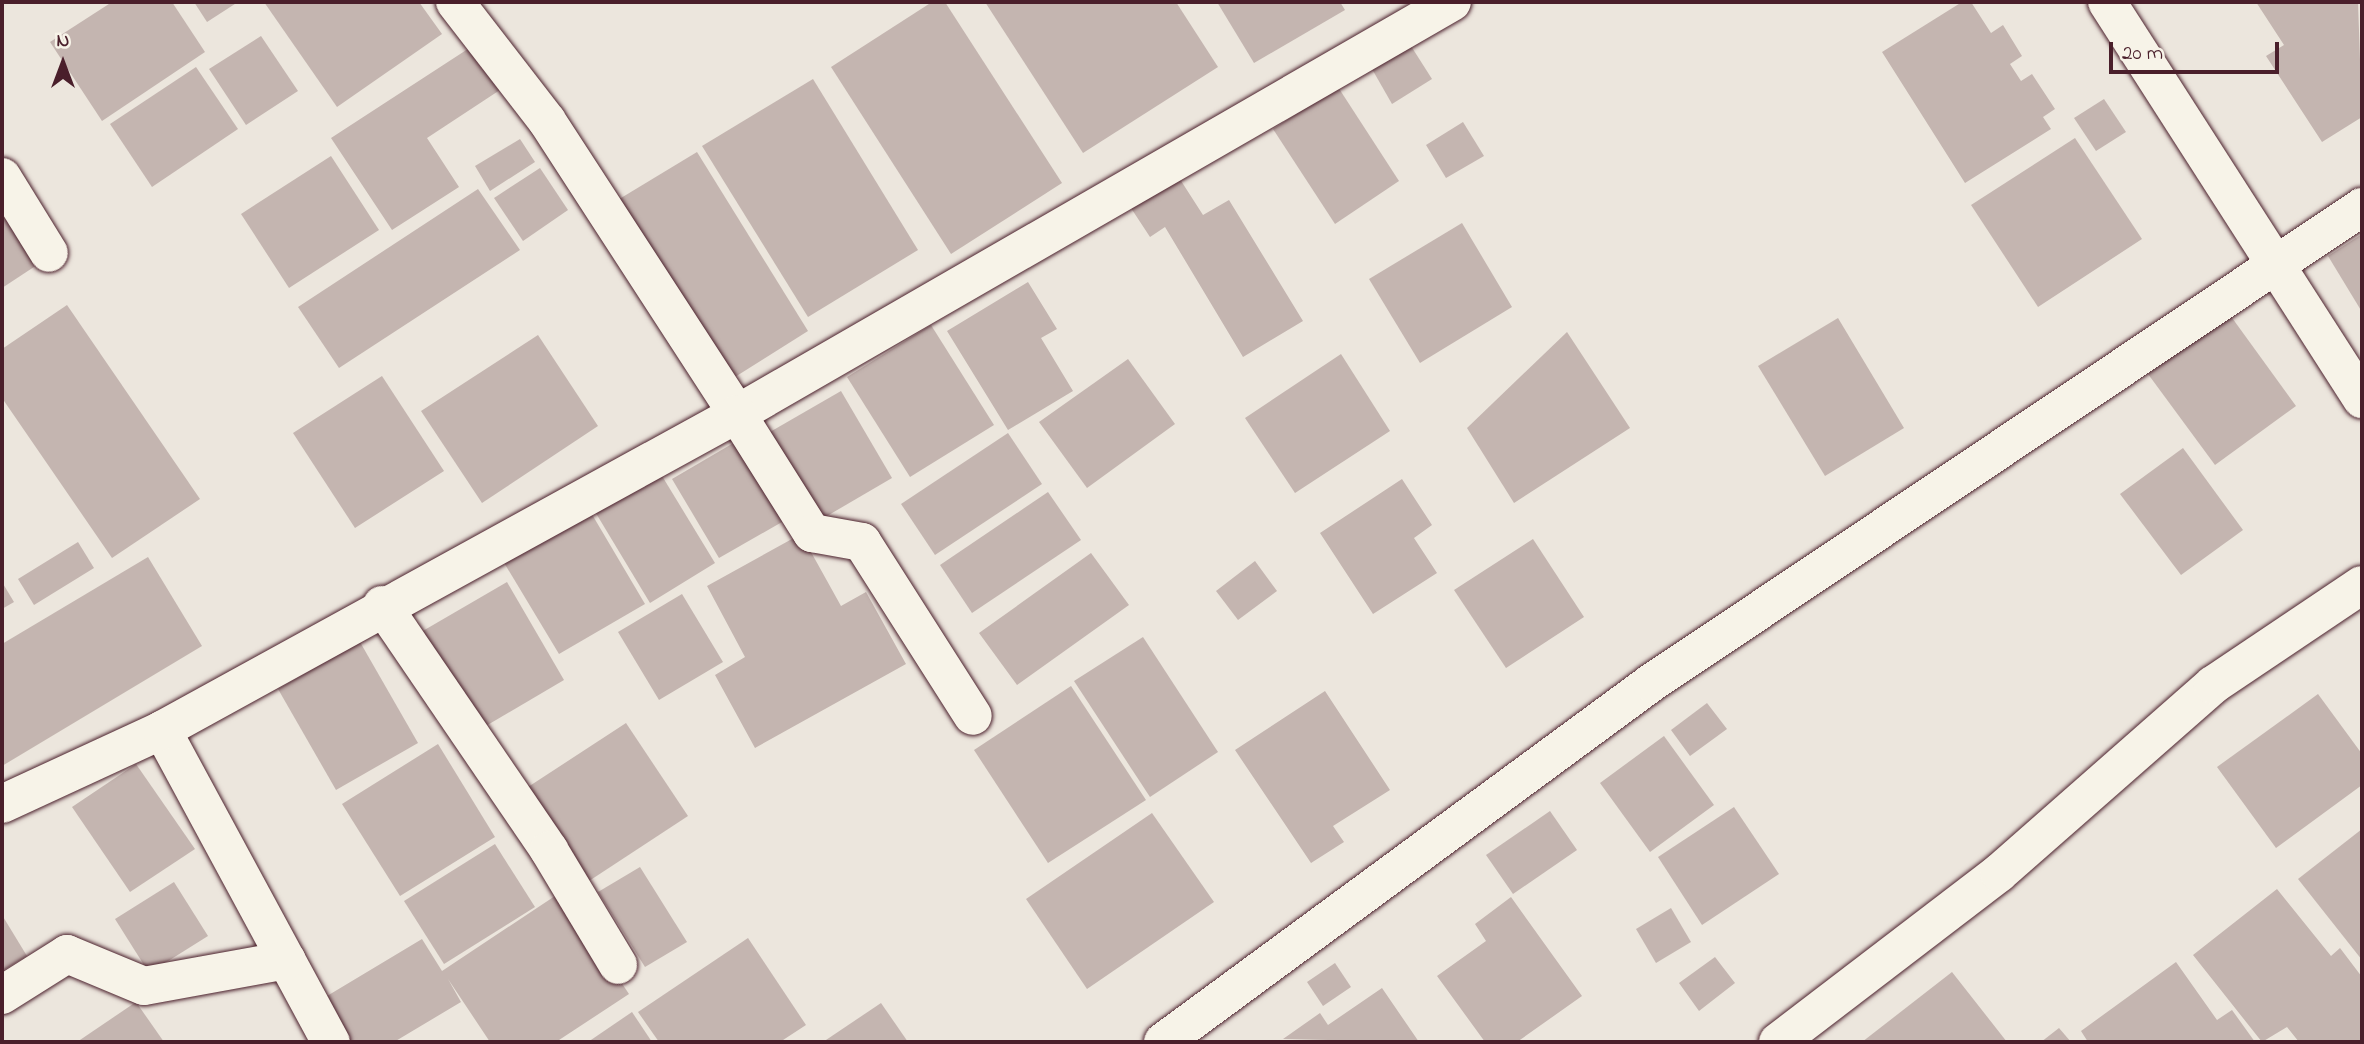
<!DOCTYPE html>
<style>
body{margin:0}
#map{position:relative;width:2364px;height:1044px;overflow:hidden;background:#ece6dd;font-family:"Indie Flower",sans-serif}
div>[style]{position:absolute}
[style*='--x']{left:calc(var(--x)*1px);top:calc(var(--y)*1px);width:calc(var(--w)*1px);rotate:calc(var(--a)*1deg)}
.building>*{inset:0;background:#c4b5b0}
.roads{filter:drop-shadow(0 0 2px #4a1f2b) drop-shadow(0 0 2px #4a1f2b)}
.minor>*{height:38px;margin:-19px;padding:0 19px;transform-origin:19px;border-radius:19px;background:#f7f3e8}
span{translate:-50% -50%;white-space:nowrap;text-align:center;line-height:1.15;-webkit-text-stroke:5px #f7f3e8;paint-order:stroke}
.frame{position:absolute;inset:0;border:4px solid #4a1f2b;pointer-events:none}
.north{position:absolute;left:28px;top:28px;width:70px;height:70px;-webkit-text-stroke:5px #f7f3e8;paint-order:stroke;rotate:0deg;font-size:19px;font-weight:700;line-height:28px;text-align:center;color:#4a1f2b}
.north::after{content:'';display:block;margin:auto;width:24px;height:32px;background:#4a1f2b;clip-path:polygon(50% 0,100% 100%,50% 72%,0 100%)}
.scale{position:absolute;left:2109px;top:42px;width:170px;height:32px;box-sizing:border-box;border:4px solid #4a1f2b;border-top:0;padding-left:9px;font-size:21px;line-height:24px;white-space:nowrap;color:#4a1f2b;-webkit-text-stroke:5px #f7f3e8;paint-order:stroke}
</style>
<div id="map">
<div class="building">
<div style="clip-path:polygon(112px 2px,172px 2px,205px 52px,102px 121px,50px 42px)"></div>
<div style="clip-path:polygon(194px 2px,238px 2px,207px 22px)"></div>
<div style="clip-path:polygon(264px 2px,419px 2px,442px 34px,337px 107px)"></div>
<div style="clip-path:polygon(932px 2px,945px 2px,1062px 183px,951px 254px,831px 67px)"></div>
<div style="clip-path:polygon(985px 2px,1176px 2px,1218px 67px,1083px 153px)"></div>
<div style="clip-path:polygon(1217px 2px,1340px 2px,1345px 10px,1254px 63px)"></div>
<div style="clip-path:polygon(1962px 2px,1971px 2px,1991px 33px,2003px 25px,2022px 56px,2010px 64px,2021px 81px,2032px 74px,2055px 109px,2043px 117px,2051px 129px,1965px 183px,1882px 52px)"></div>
<div style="clip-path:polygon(2256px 2px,2358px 2px,2362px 117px,2322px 142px,2266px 56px,2284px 45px)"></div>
<div style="clip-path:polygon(261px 36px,298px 91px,246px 125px,209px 69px)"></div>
<div style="clip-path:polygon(474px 45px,503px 88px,427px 138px,459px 187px,392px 230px,331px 138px)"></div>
<div style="clip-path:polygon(1411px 46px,1432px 79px,1392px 104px,1372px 69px)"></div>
<div style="clip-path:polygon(196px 67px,238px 129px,152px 187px,110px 124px)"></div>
<div style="clip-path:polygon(813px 79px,918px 250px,808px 317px,702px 146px)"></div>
<div style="clip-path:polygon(1338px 87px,1399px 181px,1335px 224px,1273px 129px)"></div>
<div style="clip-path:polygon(2104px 99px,2126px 132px,2096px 151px,2074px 118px)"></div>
<div style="clip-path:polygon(1463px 122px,1484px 156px,1446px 178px,1426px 145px)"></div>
<div style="clip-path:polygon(2075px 138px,2142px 239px,2038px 307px,1971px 205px)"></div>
<div style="clip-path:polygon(520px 139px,535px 162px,490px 191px,475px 166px)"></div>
<div style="clip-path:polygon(697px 152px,808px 331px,727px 382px,616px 201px)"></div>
<div style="clip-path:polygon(331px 156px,379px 230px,289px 288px,241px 214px)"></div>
<div style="clip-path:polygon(540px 168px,568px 210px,523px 241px,494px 198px)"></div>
<div style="clip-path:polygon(1176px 173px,1203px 215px,1229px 200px,1303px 321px,1243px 357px,1165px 227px,1150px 237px,1127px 202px)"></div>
<div style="clip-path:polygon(478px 189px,520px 250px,339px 368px,298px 307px)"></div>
<div style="clip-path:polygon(2px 205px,40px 263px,2px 288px)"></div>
<div style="clip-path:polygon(1462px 223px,1512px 307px,1420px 363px,1369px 279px)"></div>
<div style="clip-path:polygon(2362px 234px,2362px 312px,2328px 256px)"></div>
<div style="clip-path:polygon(1028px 282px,1057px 329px,1041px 338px,1073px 391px,1008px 430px,947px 331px)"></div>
<div style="clip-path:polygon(67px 305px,200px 499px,112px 558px,2px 398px,2px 349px)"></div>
<div style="clip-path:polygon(2230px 315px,2296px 406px,2215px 465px,2148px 374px)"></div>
<div style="clip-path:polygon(1838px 318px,1904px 428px,1825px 476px,1758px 366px)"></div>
<div style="clip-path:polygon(931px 325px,994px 425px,910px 477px,847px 377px)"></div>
<div style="clip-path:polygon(1567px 332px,1630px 428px,1514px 503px,1467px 428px)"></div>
<div style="clip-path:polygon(538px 335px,598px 426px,482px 503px,421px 411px)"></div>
<div style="clip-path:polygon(1341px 354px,1390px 431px,1295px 493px,1245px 418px)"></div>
<div style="clip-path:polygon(1128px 359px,1175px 424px,1087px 488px,1039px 422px)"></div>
<div style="clip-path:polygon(382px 376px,444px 471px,355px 528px,293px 433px)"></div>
<div style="clip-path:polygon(841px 391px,892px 478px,815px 523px,763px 436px)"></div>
<div style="clip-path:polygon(1008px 433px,1042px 484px,935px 555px,901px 504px)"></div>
<div style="clip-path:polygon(742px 438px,789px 518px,719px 558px,672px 479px)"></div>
<div style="clip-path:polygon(2183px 448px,2243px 530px,2181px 575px,2120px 494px)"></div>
<div style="clip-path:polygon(659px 471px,715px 563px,650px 603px,594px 510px)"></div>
<div style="clip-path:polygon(1402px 479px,1432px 525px,1414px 538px,1437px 573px,1373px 614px,1320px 533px)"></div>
<div style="clip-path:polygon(1048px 492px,1081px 540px,972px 613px,940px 565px)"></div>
<div style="clip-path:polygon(590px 511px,645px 604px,559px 654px,503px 561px)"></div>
<div style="clip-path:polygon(801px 534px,841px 606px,866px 592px,906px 664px,755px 748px,715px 675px,745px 657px,707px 586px)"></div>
<div style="clip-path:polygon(1533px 539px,1584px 617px,1506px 668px,1454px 590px)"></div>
<div style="clip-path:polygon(78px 542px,94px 568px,34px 605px,18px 579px)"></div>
<div style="clip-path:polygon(1091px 553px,1129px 605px,1017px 685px,979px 633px)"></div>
<div style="clip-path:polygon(148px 557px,202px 646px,2px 766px,2px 644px)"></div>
<div style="clip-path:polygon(1255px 561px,1277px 591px,1238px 620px,1216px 591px)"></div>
<div style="clip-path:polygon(2px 582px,14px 602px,2px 609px)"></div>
<div style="clip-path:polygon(507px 582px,564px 680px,479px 730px,421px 632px)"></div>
<div style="clip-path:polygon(682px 594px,723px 662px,659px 700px,618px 632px)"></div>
<div style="clip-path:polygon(1143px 637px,1218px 752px,1150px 797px,1074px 681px)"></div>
<div style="clip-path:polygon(360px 642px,418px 743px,336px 790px,278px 689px)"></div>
<div style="clip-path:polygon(1071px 686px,1146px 800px,1048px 863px,974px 750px)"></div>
<div style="clip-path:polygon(1325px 691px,1390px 790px,1333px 826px,1344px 842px,1311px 863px,1235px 750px)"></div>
<div style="clip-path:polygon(2318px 694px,2362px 754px,2362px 785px,2276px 848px,2217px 767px)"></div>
<div style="clip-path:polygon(1707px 703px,1727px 729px,1690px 756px,1671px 730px)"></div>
<div style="clip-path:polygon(626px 723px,688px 816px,589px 881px,528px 787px)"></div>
<div style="clip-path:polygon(1664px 736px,1714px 805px,1650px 852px,1600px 783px)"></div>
<div style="clip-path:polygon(438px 744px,495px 837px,400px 896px,342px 804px)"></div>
<div style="clip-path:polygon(136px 764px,195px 849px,130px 892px,72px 807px)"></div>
<div style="clip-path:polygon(1734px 807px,1779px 874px,1702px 925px,1658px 857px)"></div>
<div style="clip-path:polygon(1550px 811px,1577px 850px,1513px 894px,1486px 855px)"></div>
<div style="clip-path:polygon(1152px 813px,1214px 902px,1087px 989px,1026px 899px)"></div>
<div style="clip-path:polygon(2362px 829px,2362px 960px,2298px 879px)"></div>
<div style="clip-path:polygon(495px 844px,535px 907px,444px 964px,404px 901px)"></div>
<div style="clip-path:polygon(640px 867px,687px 942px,645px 967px,598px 892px)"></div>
<div style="clip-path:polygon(174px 882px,208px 936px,149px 973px,115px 919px)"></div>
<div style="clip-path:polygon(2277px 889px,2331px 956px,2340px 948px,2362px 977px,2362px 1042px,2299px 1042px,2287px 1027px,2262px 1042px,2193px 955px)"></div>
<div style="clip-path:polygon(561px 892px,629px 994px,556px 1042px,490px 1042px,448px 979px,461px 1002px,394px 1042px,347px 1042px,322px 999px,422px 939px,442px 971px)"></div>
<div style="clip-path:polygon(1511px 897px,1582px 996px,1517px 1042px,1485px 1042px,1437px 976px,1486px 941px,1475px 924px)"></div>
<div style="clip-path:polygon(1671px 908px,1691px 942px,1656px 963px,1636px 929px)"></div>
<div style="clip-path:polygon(2px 915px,27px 956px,2px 971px)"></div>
<div style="clip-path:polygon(748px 938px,806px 1025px,780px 1042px,659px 1042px,638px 1012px)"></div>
<div style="clip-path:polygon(1715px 957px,1735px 983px,1699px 1011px,1679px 983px)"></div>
<div style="clip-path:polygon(2176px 962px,2217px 1020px,2232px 1010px,2255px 1042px,2088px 1042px,2081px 1031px)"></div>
<div style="clip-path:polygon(1335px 963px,1351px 987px,1323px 1006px,1307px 982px)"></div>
<div style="clip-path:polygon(1952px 972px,2007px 1042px,1862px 1042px)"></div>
<div style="clip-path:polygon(1382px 988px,1419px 1042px,1283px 1039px,1320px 1013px,1328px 1025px)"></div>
<div style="clip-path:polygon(136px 1002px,164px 1042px,77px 1042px)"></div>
<div style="clip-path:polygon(881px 1003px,908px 1042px,823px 1042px)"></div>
<div style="clip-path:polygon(632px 1012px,652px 1042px,588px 1042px)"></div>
<div style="clip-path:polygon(2059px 1028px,2071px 1042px,2041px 1042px)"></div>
</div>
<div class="roads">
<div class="minor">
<div style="--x:455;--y:2;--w:150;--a:52.3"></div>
<div style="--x:547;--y:121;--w:349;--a:57"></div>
<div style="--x:737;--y:414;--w:825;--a:-29.95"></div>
<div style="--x:2107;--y:2;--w:472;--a:57.3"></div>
<div style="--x:2;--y:177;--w:89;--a:58.3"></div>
<div style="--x:382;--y:605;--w:297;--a:55.7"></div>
<div style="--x:549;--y:850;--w:134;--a:59"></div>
<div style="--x:162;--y:730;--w:355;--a:61.6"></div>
<div style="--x:2;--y:804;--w:176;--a:-24.8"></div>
<div style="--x:162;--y:730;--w:656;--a:-28.79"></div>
<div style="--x:737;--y:414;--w:141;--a:57.8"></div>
<div style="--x:812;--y:533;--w:51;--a:10.2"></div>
<div style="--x:862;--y:542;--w:206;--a:57.5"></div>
<div style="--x:2;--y:995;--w:77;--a:-32.2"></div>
<div style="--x:67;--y:954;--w:83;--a:22.6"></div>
<div style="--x:144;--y:986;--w:145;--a:-10.3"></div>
<div style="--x:1163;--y:1042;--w:606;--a:-36.34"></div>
<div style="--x:1651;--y:683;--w:856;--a:-33.8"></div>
<div style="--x:1778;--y:1042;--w:278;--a:-37.4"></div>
<div style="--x:1999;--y:873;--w:285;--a:-41.3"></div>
<div style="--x:2213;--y:685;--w:179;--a:-33.9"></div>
</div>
</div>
<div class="frame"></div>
<div class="north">N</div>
<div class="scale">20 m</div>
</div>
